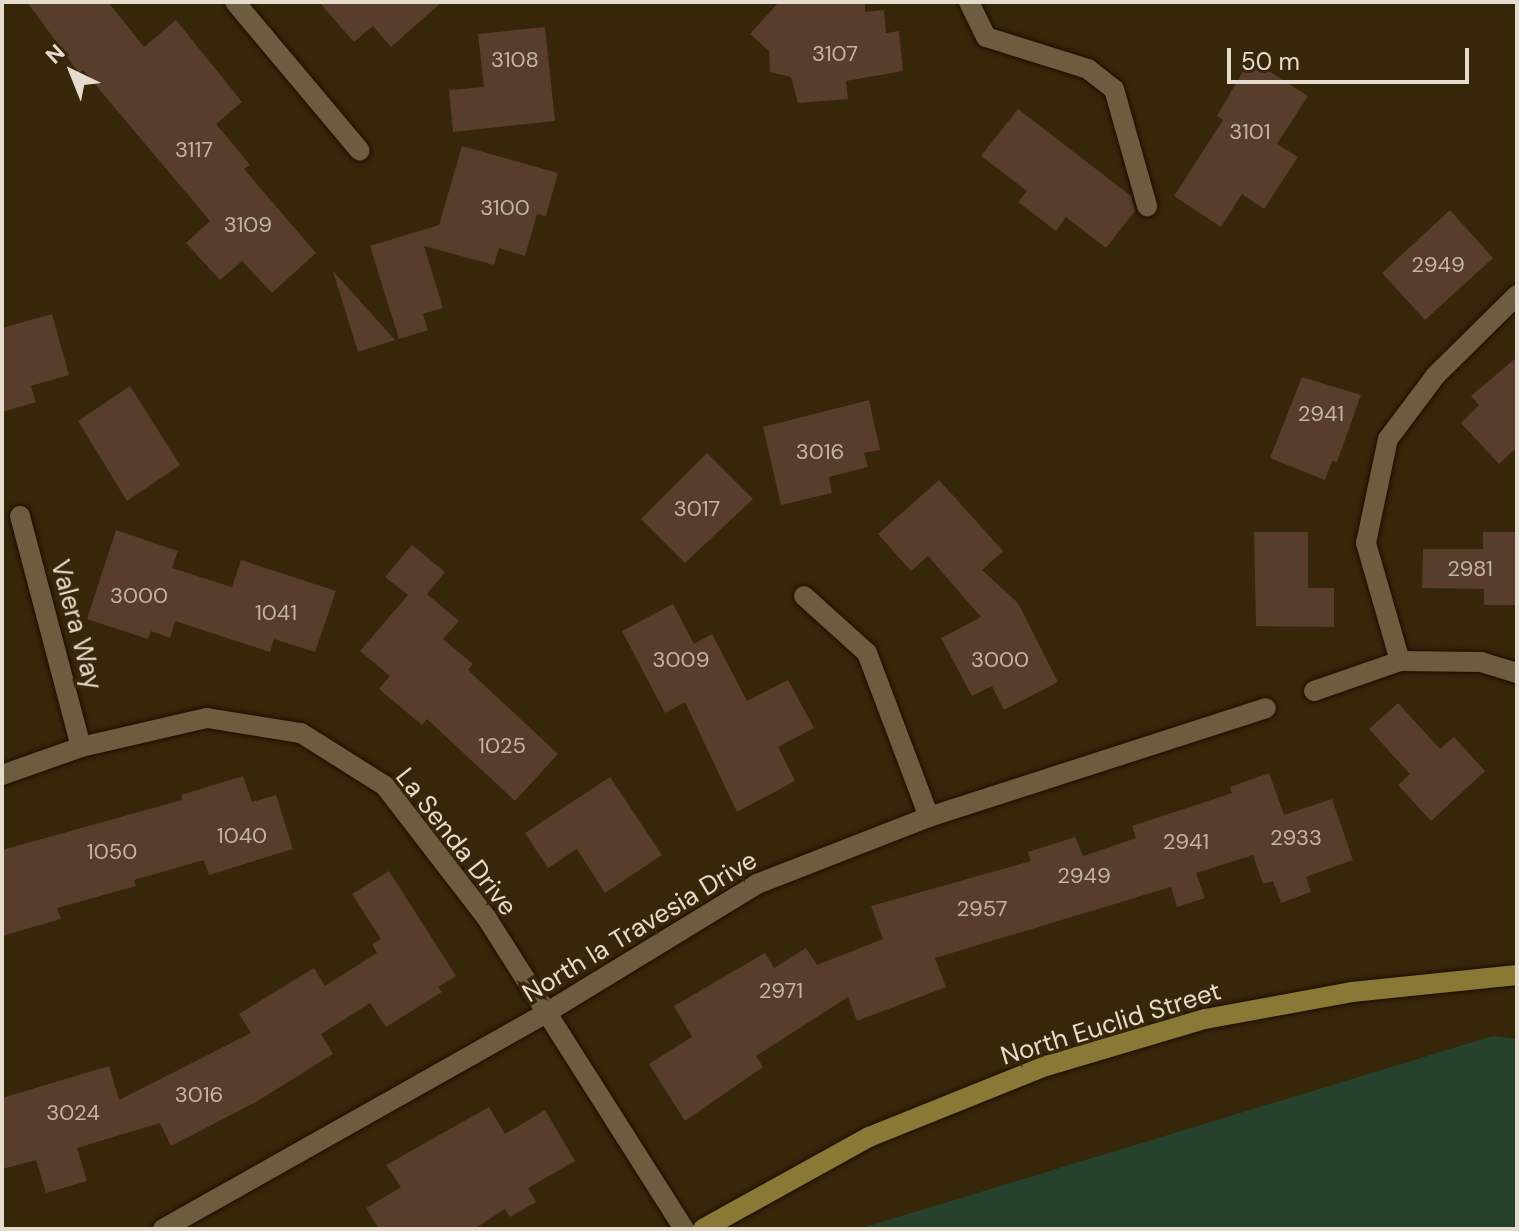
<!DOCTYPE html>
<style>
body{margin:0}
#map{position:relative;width:1519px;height:1231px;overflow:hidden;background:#36260a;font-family:"DM Sans",sans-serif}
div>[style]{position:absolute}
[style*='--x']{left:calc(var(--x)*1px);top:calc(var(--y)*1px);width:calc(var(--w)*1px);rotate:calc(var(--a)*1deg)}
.green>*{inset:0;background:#26422c}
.building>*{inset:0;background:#583c2c}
.roads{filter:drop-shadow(0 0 2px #1b0f00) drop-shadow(0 0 2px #1b0f00)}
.minor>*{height:20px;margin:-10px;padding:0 10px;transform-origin:10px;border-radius:10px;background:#6d5c3f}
.secondary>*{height:20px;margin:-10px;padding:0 10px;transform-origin:10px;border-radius:10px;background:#8a7836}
span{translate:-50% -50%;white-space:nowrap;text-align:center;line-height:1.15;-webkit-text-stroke:7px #36260a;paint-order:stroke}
.number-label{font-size:22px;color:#c2b4a5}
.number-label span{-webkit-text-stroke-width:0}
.street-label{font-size:26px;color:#e6dccd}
.frame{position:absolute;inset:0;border:4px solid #e6dccd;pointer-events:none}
.north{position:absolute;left:32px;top:32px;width:80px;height:80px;-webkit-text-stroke:6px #36260a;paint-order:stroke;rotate:317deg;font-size:22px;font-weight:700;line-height:32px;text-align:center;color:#e6dccd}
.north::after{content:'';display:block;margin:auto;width:28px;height:36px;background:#e6dccd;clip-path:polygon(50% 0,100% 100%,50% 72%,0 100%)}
.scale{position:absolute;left:1227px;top:48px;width:242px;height:36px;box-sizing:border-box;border:4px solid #e6dccd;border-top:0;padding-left:10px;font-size:24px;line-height:28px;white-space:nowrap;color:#e6dccd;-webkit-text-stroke:6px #36260a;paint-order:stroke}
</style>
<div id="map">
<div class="green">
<div style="clip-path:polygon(1493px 1036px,1517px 1039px,1517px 1229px,859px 1229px)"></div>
</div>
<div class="building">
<div style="clip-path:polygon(27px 2px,108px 2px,144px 47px,176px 20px,242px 102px,216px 124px,250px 165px,244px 169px,316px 253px,272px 293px,242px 261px,220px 280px,186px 243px,210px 221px,83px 70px,79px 73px)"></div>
<div style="clip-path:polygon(319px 2px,442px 2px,391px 47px,373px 26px,354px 42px)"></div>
<div style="clip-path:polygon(779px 2px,865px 2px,865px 12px,884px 10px,886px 33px,899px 31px,903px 71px,846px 81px,848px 99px,798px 103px,791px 77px,770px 72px,769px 51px,750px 34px)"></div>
<div style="clip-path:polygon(545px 27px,555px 121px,453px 132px,449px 90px,484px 87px,478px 34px)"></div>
<div style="clip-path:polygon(1250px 59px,1308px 96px,1277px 144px,1298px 157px,1264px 209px,1242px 194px,1221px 227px,1174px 196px,1223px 120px,1217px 116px)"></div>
<div style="clip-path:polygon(1018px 109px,1131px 196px,1135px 211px,1106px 248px,1066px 217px,1056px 231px,1018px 202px,1027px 191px,981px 156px)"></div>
<div style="clip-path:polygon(462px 146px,558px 173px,546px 216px,537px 214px,525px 256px,499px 248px,494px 265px,424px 246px,443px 308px,423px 314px,428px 330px,399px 339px,370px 246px,439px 225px)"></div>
<div style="clip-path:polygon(1450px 210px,1493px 258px,1425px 320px,1382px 273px)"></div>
<div style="clip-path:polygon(333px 271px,395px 340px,358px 352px)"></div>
<div style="clip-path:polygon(52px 314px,69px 375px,31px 386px,36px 402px,2px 412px,2px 328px)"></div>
<div style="clip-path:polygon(1517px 357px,1517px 447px,1499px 464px,1461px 423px,1479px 405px,1471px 396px)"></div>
<div style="clip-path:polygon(1302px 377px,1361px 395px,1337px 462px,1332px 461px,1325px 480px,1270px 458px)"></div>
<div style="clip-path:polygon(130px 386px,180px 465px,127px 501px,78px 421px)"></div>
<div style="clip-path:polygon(869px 400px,880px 450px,864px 453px,868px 467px,829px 477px,832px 493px,781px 505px,763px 427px)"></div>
<div style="clip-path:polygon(707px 453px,753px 499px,685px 563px,641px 519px)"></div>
<div style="clip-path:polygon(939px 480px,1003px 551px,982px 570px,1018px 603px,1058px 682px,1004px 710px,992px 686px,972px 696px,941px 638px,981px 617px,928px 556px,911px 571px,878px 534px)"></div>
<div style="clip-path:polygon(116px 530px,178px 551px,172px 568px,232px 587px,241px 560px,336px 591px,315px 652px,274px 639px,270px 652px,175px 621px,170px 638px,151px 631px,148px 639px,87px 619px)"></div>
<div style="clip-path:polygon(1254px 532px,1308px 532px,1308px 588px,1334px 588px,1334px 627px,1256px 626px)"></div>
<div style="clip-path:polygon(1483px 532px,1517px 532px,1517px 605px,1484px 605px,1484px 589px,1422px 588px,1423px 549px,1483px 549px)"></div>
<div style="clip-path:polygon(412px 545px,445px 572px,427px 594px,459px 621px,443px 639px,473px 664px,468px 670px,558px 754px,515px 801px,427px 719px,422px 725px,379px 689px,390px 676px,360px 651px,408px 595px,385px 577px)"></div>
<div style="clip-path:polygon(673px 604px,694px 644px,712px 634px,747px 701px,788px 680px,814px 728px,778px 747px,795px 781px,737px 812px,685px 702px,665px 713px,622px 631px)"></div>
<div style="clip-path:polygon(1398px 703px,1440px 749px,1454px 737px,1485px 771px,1431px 821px,1398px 785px,1410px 774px,1369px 729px)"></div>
<div style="clip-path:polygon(1269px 773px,1284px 815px,1332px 799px,1353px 860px,1306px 877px,1311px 892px,1281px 903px,1273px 881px,1263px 884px,1253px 855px,1196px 873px,1205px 898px,1177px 907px,1171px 887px,935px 958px,946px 987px,857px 1021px,848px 997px,756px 1056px,763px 1067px,685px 1121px,649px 1064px,692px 1037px,674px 1006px,765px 953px,774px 968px,806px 948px,817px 965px,883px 939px,871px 906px,1031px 861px,1028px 852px,1075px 837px,1083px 856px,1136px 838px,1132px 826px,1232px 793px,1230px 787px)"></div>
<div style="clip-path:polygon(243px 776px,252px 802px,276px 795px,293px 849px,209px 875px,204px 860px,134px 880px,136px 886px,57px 908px,61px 919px,2px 936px,2px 850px,182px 800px,181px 795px)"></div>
<div style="clip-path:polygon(610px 777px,662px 855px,605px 893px,577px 849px,548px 868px,525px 833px)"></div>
<div style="clip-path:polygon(389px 871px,456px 976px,438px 987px,442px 992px,386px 1027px,370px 1003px,321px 1034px,333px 1054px,256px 1102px,171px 1146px,160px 1123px,77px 1148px,87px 1181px,46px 1193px,36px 1160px,2px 1169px,2px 1098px,109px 1066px,119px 1100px,251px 1033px,239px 1014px,314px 968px,325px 986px,377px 953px,372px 944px,381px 939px,352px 894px)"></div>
<div style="clip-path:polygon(489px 1107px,505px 1134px,545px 1110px,575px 1161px,528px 1188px,536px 1202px,510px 1217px,505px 1209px,474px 1229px,379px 1229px,366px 1208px,401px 1187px,386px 1165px)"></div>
</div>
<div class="roads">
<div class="minor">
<div style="--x:235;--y:2;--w:194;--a:50"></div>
<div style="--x:969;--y:2;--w:39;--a:64"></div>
<div style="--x:986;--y:37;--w:107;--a:17.4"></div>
<div style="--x:1088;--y:69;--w:33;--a:38"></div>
<div style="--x:1114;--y:89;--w:122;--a:74.2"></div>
<div style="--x:20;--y:516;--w:239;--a:75.2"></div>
<div style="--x:804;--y:596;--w:85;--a:42.1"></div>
<div style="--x:867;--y:653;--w:175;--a:69.3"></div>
<div style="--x:1400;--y:661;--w:123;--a:-106.1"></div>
<div style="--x:1366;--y:543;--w:106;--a:-78.1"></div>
<div style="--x:1388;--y:439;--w:80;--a:-53.1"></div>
<div style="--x:1436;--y:375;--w:114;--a:-44.6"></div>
<div style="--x:1314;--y:691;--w:91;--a:-19.2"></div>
<div style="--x:1400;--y:661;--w:81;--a:0.7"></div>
<div style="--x:1481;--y:662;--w:38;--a:17"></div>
<div style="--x:2;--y:775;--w:84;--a:-19.5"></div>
<div style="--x:81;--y:747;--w:129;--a:-13"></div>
<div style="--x:207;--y:718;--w:95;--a:9.1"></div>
<div style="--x:301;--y:733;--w:99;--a:32.2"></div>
<div style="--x:385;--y:786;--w:165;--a:52.4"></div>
<div style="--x:486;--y:917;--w:370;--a:57.6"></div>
<div style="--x:163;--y:1229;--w:440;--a:-29.4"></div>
<div style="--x:546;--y:1013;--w:247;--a:-31.4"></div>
<div style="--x:757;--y:884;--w:185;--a:-21.3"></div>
<div style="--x:929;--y:817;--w:354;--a:-17.9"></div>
</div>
<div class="secondary">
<div style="--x:703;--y:1229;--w:190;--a:-29"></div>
<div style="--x:869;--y:1137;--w:191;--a:-21.9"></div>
<div style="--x:1046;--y:1066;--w:166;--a:-16.5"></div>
<div style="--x:1205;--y:1019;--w:149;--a:-10.4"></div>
<div style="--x:1352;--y:992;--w:166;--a:-5.9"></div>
</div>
</div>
<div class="number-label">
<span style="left:835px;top:54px">3107</span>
<span style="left:515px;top:60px">3108</span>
<span style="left:1250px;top:132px">3101</span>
<span style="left:194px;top:150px">3117</span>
<span style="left:505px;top:208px">3100</span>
<span style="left:248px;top:225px">3109</span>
<span style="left:1438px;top:265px">2949</span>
<span style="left:1321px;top:414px">2941</span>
<span style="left:820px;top:452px">3016</span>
<span style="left:697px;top:509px">3017</span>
<span style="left:1470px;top:569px">2981</span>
<span style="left:139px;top:596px">3000</span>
<span style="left:276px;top:613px">1041</span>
<span style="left:681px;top:660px">3009</span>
<span style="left:1000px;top:660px">3000</span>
<span style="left:502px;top:746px">1025</span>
<span style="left:242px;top:836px">1040</span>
<span style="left:1296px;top:838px">2933</span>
<span style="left:1186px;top:842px">2941</span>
<span style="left:112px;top:852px">1050</span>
<span style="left:1084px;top:876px">2949</span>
<span style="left:982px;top:909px">2957</span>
<span style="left:781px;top:991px">2971</span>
<span style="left:199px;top:1095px">3016</span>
<span style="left:73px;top:1113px">3024</span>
</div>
<div class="street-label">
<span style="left:76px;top:625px;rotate:75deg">Valera Way</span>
<span style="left:456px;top:842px;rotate:52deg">La Senda Drive</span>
<span style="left:640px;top:927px;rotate:-31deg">North la Travesia Drive</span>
<span style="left:1111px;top:1024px;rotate:-17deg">North Euclid Street</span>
</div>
<div class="frame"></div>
<div class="north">N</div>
<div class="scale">50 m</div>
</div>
